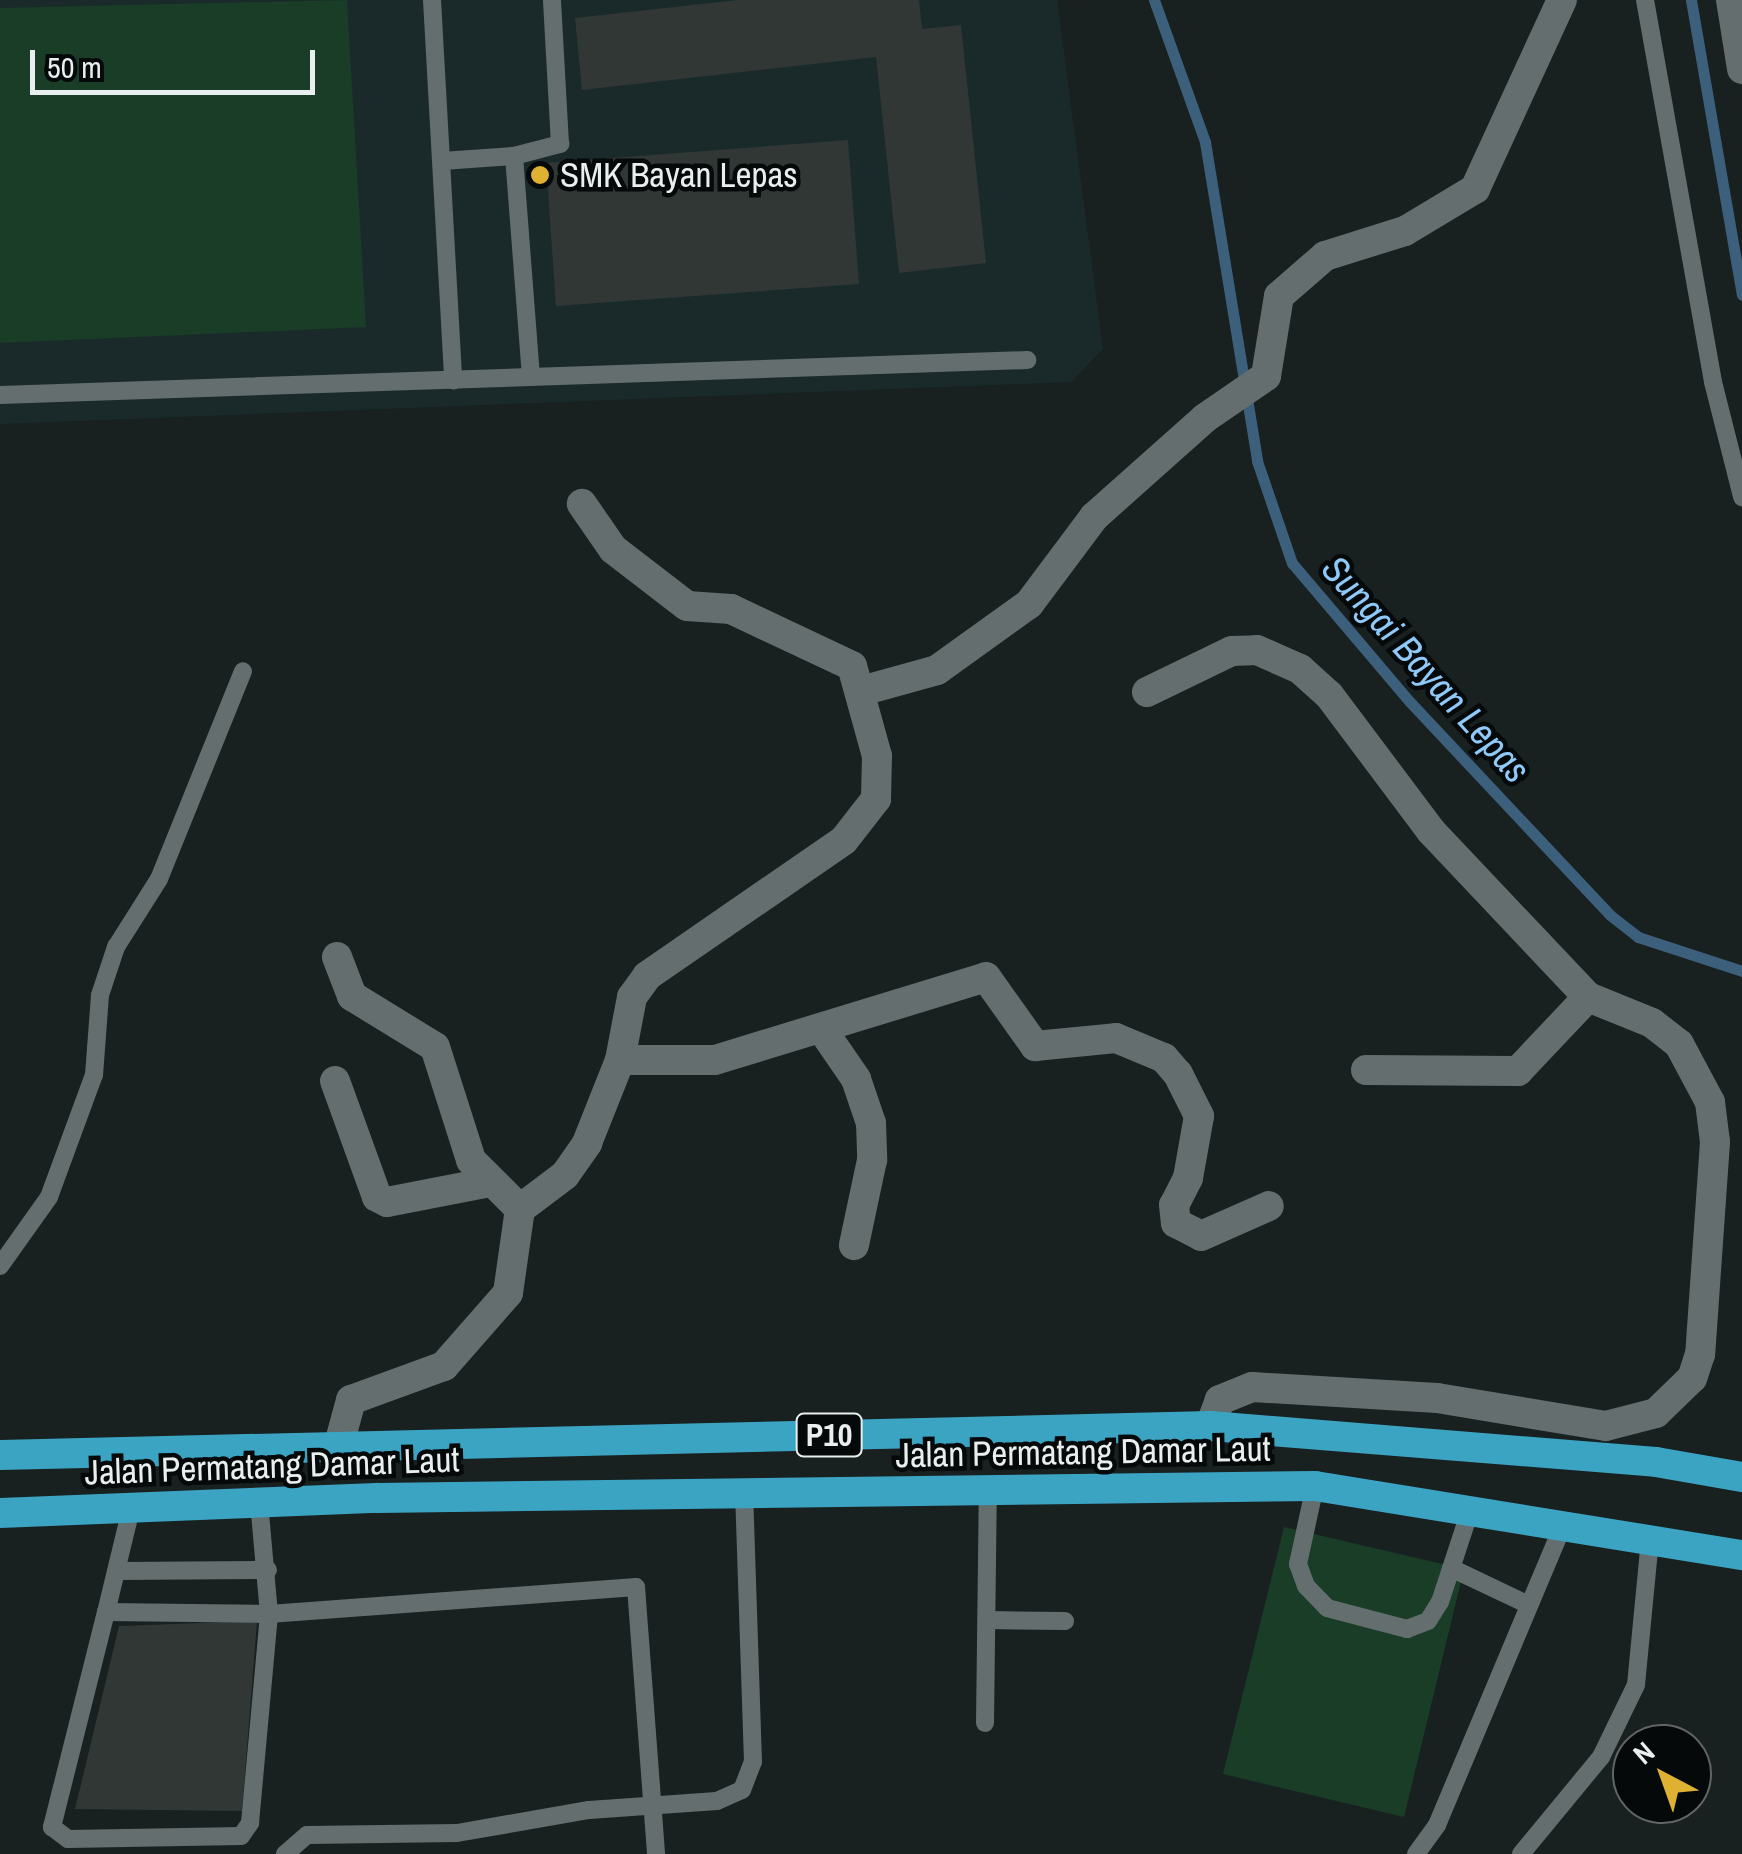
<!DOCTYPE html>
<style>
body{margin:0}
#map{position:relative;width:1742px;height:1854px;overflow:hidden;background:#182020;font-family:"Archivo Narrow",sans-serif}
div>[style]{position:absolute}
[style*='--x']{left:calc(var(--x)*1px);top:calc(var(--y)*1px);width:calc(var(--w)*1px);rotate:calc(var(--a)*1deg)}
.built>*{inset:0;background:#1a2a2b}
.green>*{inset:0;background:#193d27}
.stream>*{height:11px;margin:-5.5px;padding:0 5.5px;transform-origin:5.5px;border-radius:5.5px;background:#3c5f7c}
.building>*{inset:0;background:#303735}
.lane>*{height:18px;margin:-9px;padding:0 9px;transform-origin:9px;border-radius:9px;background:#656e6e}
.street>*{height:30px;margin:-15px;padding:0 15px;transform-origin:15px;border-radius:15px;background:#656e6e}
.highway>*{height:30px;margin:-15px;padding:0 15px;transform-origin:15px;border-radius:15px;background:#3ba4c3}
.dots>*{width:28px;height:28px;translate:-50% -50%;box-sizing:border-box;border:5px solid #060909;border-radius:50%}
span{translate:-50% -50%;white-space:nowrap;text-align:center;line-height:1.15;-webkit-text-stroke:9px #060909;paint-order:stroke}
.shield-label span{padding:2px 8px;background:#060909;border:2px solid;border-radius:8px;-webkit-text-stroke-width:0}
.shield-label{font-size:32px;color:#e9eeee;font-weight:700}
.poi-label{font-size:35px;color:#e9eeee}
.left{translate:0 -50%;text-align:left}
.street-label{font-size:35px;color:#e9eeee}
.water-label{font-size:38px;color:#8ec9f9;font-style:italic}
.north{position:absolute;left:1612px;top:1724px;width:100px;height:100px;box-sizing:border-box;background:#060909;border:2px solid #616565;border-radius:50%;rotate:319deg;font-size:28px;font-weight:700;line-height:40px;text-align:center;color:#e9eeee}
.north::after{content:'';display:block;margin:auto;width:35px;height:45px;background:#deb133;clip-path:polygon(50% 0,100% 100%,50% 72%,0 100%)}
.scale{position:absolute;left:30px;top:50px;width:285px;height:45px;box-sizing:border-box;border:5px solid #e9eeee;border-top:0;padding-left:12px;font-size:30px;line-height:35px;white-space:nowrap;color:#e9eeee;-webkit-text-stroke:8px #060909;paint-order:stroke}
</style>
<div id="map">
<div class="built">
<div style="clip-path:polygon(0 0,1057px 0,1103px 349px,1071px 382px,0 424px)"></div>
</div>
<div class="green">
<div style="clip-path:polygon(347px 0,366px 327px,0 343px,0 8px)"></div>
<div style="clip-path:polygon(1284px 1527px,1464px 1569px,1404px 1817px,1223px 1774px)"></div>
</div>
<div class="stream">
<div style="--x:1154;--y:0;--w:151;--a:70.2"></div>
<div style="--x:1205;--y:142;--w:323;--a:80.7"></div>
<div style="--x:1257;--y:461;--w:108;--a:71.1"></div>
<div style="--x:1292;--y:563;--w:182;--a:49.7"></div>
<div style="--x:1410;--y:702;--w:292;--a:46.8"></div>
<div style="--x:1610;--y:915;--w:36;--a:38"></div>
<div style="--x:1638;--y:937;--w:109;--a:18.1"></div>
<div style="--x:1691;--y:0;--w:299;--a:80.2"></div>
</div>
<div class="building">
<div style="clip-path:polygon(738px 0,919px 0,922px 29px,961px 25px,986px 263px,899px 273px,876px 57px,582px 90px,575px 18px)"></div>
<div style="clip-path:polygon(848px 140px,859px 284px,556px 306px,546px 163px)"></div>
<div style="clip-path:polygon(257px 1621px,242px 1811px,75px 1809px,119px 1626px)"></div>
</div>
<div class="lane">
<div style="--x:432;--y:0;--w:381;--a:86.8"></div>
<div style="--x:1645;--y:0;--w:388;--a:79.9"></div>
<div style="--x:1713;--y:382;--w:119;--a:75.8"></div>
<div style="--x:442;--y:161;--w:72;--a:-4"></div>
<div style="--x:531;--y:377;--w:222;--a:-94.4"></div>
<div style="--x:514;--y:156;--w:48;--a:-14.6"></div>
<div style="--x:560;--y:144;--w:144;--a:-93.2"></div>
<div style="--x:0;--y:395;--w:1028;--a:-1.95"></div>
<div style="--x:0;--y:1266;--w:85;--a:-54.6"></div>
<div style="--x:49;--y:1197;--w:130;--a:-69.8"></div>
<div style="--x:94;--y:1075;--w:80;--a:-85.7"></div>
<div style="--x:100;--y:995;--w:51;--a:-71.6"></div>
<div style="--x:116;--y:947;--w:80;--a:-57.7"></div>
<div style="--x:159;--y:879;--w:224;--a:-68"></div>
<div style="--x:1315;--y:1486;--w:80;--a:102.3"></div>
<div style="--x:1298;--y:1564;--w:23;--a:70"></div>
<div style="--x:1306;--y:1586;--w:30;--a:46"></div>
<div style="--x:1327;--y:1608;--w:83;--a:14.7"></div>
<div style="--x:1407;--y:1629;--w:22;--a:-21"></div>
<div style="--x:1428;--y:1621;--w:22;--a:-58"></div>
<div style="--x:1440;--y:1602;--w:96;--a:-71.8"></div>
<div style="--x:131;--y:1509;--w:106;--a:103.6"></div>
<div style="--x:106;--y:1612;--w:163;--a:0.7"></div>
<div style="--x:269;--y:1614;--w:368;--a:-4.2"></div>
<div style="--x:636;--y:1587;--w:268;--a:85.7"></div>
<div style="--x:1451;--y:1568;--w:86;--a:25.4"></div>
<div style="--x:118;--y:1571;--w:150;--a:-0.4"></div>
<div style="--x:106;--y:1612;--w:222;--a:104.1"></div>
<div style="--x:52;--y:1827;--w:20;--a:37"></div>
<div style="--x:68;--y:1839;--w:173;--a:-1"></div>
<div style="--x:241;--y:1836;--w:16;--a:-55"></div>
<div style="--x:250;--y:1823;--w:210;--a:-84.8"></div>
<div style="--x:269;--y:1614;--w:111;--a:-95.1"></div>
<div style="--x:989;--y:1620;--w:76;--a:0.8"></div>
<div style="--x:985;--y:1723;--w:232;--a:-89.3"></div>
<div style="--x:285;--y:1854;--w:29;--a:-41"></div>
<div style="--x:307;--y:1835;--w:150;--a:-0.8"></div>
<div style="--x:457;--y:1833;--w:134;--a:-9.9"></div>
<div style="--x:589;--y:1810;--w:128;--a:-4"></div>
<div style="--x:717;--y:1801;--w:27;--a:-24"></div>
<div style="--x:742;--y:1790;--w:30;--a:-69"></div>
<div style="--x:753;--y:1762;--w:268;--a:-91.9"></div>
<div style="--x:1416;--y:1854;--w:36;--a:-54"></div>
<div style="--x:1437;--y:1825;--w:323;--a:-67.2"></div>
<div style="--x:1521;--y:1854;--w:126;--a:-50.5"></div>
<div style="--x:1601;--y:1757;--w:80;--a:-64.1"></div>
<div style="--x:1636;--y:1685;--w:146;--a:-84.5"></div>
</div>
<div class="street">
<div style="--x:1731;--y:0;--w:70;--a:80.9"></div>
<div style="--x:865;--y:690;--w:75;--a:-15.5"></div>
<div style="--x:937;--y:670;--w:113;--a:-35.7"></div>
<div style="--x:1029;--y:604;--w:109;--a:-53.2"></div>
<div style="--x:1094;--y:517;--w:149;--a:-41.7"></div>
<div style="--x:1205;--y:418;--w:74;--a:-34.5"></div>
<div style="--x:1266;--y:376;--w:81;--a:-80.8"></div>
<div style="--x:1279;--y:296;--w:61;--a:-41"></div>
<div style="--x:1325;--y:256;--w:84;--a:-17.4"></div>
<div style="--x:1405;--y:231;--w:82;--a:-31"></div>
<div style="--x:1475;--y:189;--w:208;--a:-65.3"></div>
<div style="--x:1147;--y:692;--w:94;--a:-25.8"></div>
<div style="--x:1232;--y:651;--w:25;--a:-2"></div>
<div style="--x:1257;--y:650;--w:47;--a:23.8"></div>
<div style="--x:1300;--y:669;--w:39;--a:42"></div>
<div style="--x:1329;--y:695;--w:170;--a:53.1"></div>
<div style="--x:1431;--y:831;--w:228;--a:46.6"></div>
<div style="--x:1588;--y:997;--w:69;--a:22.1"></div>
<div style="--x:1652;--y:1023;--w:34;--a:38"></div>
<div style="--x:1679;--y:1044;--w:66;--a:61.9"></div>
<div style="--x:1710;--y:1102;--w:40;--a:82.9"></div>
<div style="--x:1715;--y:1142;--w:213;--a:94"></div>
<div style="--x:1700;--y:1354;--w:25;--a:108"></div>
<div style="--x:1692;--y:1378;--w:50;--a:135.8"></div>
<div style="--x:1656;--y:1413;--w:52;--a:165.4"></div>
<div style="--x:1606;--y:1426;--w:171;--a:-170.6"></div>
<div style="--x:1437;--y:1398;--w:185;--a:-176.6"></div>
<div style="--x:1252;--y:1387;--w:35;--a:158"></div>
<div style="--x:1220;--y:1400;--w:28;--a:111"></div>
<div style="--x:337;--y:957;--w:42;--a:69"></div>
<div style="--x:352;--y:996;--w:97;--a:31.6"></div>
<div style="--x:435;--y:1047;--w:119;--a:72.3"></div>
<div style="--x:471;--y:1160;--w:69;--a:45"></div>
<div style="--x:821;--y:1028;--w:62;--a:55.5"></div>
<div style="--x:856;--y:1079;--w:46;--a:71.2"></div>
<div style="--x:871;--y:1123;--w:37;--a:88"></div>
<div style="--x:872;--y:1160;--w:87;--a:102"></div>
<div style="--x:620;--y:1060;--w:95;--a:0"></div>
<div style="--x:715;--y:1060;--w:283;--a:-17"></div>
<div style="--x:986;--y:977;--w:85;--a:54.6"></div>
<div style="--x:1035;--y:1046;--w:81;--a:-5.6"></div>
<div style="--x:1116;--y:1038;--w:52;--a:22.6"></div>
<div style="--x:1164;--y:1058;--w:21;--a:49"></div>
<div style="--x:1178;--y:1074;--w:47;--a:63.4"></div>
<div style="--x:1199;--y:1116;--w:63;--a:100.1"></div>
<div style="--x:1188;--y:1178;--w:30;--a:117"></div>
<div style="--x:1174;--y:1205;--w:18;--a:84"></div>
<div style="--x:1176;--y:1223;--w:28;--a:27"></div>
<div style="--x:1201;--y:1236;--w:74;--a:-23.8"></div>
<div style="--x:1366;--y:1070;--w:152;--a:0.4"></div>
<div style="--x:1518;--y:1071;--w:102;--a:-46.6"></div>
<div style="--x:335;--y:1081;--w:123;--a:70.1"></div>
<div style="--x:377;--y:1197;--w:11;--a:27"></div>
<div style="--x:387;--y:1202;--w:105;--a:-11"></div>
<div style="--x:338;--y:1448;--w:50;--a:-74.8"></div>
<div style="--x:351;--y:1400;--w:99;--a:-20.1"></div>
<div style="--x:444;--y:1366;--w:97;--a:-48.8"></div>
<div style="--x:508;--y:1293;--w:85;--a:-81.9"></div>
<div style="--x:520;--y:1209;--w:56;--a:-37.1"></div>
<div style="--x:565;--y:1175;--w:39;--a:-55"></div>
<div style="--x:587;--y:1143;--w:89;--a:-68.3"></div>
<div style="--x:620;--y:1060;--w:64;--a:-79.2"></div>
<div style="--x:632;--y:997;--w:26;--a:-54"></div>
<div style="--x:647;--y:976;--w:239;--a:-34.6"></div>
<div style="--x:844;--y:840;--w:52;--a:-52"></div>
<div style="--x:876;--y:799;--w:43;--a:-88.7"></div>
<div style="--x:877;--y:756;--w:93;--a:-105.5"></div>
<div style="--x:852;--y:666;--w:134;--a:-154.8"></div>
<div style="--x:731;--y:609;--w:44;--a:-176.1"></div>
<div style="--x:687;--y:606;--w:93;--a:-142.4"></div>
<div style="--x:613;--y:549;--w:55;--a:-124.6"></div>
</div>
<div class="highway">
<div style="--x:0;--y:1455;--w:1210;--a:-1.37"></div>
<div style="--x:1210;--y:1426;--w:447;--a:4.6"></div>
<div style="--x:1656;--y:1462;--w:87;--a:9.9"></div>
<div style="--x:0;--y:1513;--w:377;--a:-2.3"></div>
<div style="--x:377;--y:1498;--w:938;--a:-0.73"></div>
<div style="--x:1315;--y:1486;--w:433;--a:9.2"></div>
</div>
<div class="dots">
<div style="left:540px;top:175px;background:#deb133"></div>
</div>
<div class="shield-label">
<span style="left:829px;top:1435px">P10</span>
</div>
<div class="poi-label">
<span class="left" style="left:560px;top:175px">SMK Bayan Lepas</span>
</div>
<div class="street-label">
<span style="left:1083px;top:1452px;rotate:-1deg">Jalan Permatang Damar Laut</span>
<span style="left:272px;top:1466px;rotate:-2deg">Jalan Permatang Damar Laut</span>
</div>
<div class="water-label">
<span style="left:1426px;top:669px;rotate:48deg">Sungai Bayan Lepas</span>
</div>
<div class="north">N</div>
<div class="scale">50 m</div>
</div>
